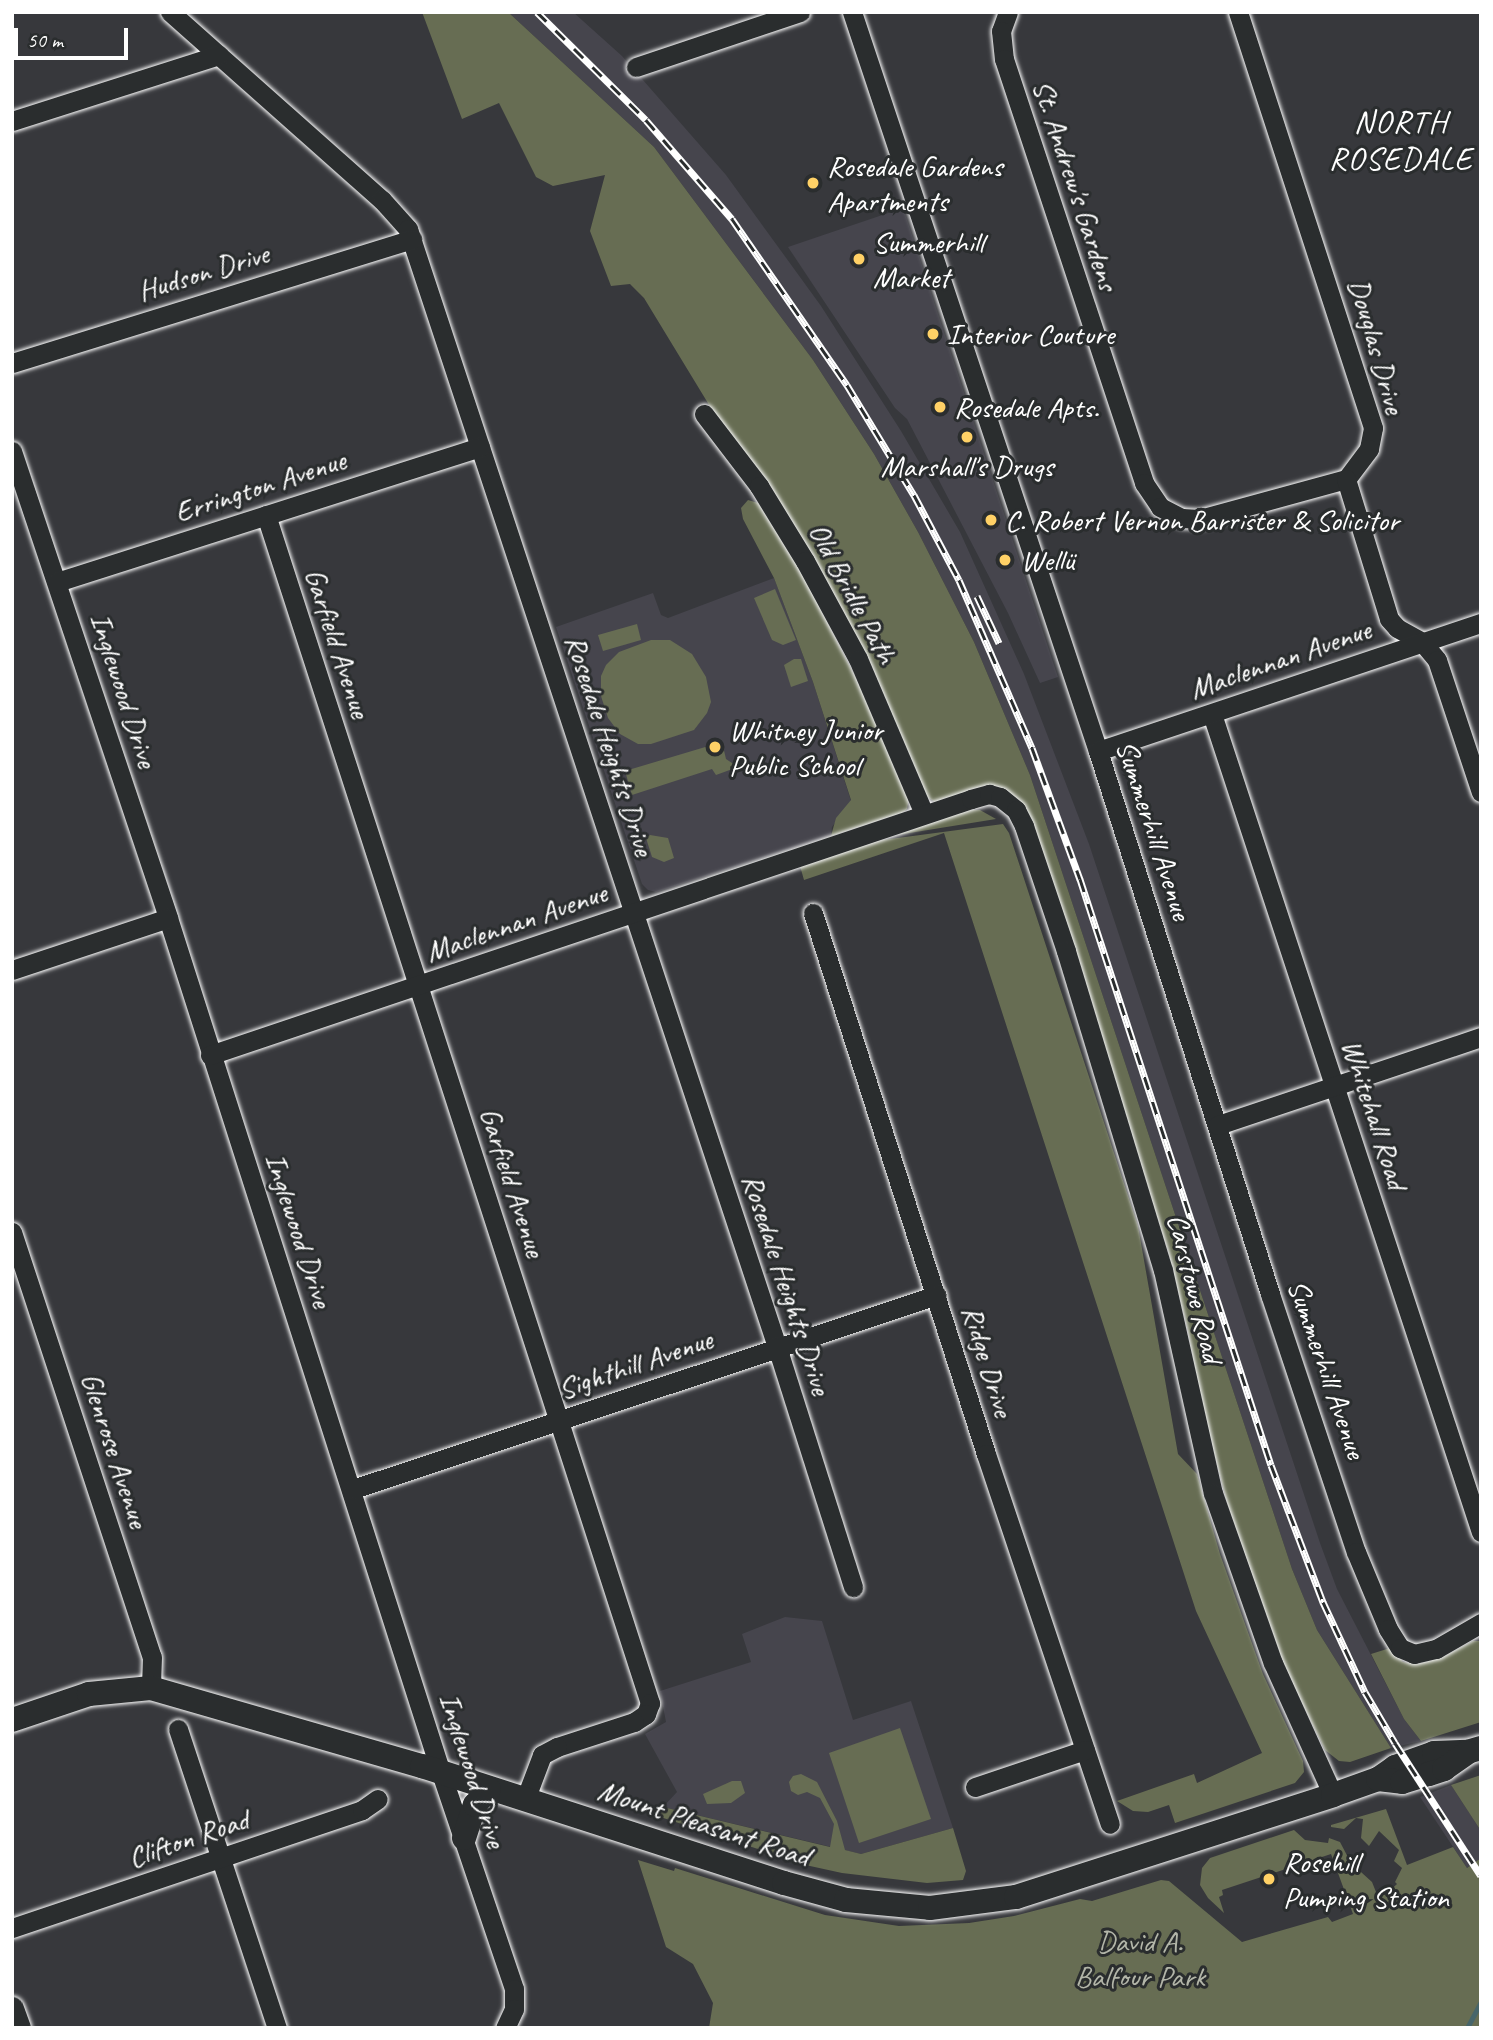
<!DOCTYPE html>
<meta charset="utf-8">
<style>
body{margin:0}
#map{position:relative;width:1493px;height:2040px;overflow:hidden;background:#37383c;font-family:Caveat,sans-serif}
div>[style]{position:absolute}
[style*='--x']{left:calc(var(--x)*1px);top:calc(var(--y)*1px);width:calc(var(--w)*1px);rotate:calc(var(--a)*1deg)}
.built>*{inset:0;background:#46454d}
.green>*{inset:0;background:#676d53}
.stream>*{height:4.5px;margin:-2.25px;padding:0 2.25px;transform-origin:2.25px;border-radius:2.25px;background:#47656a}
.roads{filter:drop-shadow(0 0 2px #fff) drop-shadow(0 0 2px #fff)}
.minor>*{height:19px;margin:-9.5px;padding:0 9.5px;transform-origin:9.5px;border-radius:9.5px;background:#2a2d2e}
.major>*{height:24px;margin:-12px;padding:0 12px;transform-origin:12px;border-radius:12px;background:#2a2d2e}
.rail>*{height:7px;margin-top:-3.5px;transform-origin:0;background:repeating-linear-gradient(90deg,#2a2d2e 0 13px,#fff 0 26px);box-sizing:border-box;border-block:2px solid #fff}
.dots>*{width:19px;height:19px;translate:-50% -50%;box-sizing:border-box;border:4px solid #2a2d2e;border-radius:50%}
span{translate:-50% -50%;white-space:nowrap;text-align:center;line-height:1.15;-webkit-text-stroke:6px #2a2d2e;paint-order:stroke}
.poi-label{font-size:30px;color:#fff}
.left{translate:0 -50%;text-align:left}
.street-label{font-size:30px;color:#fff}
.park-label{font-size:30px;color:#b3b6a9}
.neighbourhood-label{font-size:32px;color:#fff;letter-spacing:2px}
.frame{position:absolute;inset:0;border:14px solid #fff;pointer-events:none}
.scale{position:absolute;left:14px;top:28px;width:114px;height:32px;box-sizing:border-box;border:4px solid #fff;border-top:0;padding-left:9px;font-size:21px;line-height:24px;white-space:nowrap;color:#fff;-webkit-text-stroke:5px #2a2d2e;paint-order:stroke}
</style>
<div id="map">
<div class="built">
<div style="clip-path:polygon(508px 12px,573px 12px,622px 56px,726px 175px,821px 306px,901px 431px,960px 532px,1024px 674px,1089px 844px,1320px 1543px,1337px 1589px,1404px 1719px,1421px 1741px,1391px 1748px,1317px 1630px,1292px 1569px,1030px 775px,974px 642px,918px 532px,874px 454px,813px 360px,654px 147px)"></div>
<div style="clip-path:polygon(903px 208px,1058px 677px,1040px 683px,1008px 613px,907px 419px,895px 408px,788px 247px)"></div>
<div style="clip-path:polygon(774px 578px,813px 682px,851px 801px,832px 827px,831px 836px,656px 892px,648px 890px,642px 884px,556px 627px,653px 593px,661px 615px,668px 618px)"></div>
<div style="clip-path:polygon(785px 1617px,822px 1621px,853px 1720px,911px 1701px,953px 1828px,861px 1854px,663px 1807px,677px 1792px,645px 1734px,666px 1722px,660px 1691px,751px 1662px,742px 1634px)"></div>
<div style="clip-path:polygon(1451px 1785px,1481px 1831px,1481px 1858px,1467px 1868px,1420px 1797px)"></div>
</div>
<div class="green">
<div style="clip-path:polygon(422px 12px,508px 12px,654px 147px,813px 360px,874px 454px,918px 532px,974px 642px,1030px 775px,1292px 1569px,1317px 1630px,1391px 1748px,1350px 1762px,1339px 1761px,1325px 1750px,1284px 1666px,1229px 1510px,1205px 1418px,1187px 1327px,1168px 1250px,1019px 804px,935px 802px,927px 797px,869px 668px,644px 298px,630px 284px,611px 286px,590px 231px,605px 175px,553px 186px,536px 177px,499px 103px,462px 119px)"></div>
<div style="clip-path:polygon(748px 500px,758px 503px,804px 577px,865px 696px,909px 798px,907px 809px,902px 813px,831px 836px,836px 818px,851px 800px,813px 682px,774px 578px,743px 519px,741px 508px)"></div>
<div style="clip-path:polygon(775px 589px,796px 640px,783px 645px,772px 640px,754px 598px)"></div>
<div style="clip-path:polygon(637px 624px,641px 640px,603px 651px,598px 635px)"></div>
<div style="clip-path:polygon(651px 640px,670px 640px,692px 654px,706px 677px,711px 702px,707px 713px,694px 730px,651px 744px,638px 744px,620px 734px,608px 718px,601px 696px,601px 676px,606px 665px,619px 652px)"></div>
<div style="clip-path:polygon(794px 659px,801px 659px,808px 681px,791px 687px,784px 665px)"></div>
<div style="clip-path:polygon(722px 742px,726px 759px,738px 767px,716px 775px,712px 769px,632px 795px,625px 771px)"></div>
<div style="clip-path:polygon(967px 810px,980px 810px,996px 819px,897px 835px)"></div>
<div style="clip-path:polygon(1003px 824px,1009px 833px,1138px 1226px,1178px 1454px,1197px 1474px,1220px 1554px,1263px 1674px,1303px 1761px,1304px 1772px,1295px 1783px,1175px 1823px,1169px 1805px,1148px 1812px,1133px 1811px,1117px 1801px,1194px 1774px,1197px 1783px,1262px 1753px,1196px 1611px,944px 833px,804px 880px,800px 866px,875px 841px)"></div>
<div style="clip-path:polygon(650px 835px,668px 838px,674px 858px,664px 862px,652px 857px,646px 838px)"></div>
<div style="clip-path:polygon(1473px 1641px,1481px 1641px,1481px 1722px,1421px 1741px,1404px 1719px,1371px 1654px,1390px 1648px,1403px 1662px,1418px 1664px,1443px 1657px)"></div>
<div style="clip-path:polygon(900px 1728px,931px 1819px,859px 1843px,829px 1753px)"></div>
<div style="clip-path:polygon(801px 1774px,817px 1782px,837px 1821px,845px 1850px,861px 1854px,953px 1828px,966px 1871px,963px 1880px,927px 1883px,842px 1873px,810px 1866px,639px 1810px,663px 1807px,830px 1847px,834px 1824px,820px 1798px,807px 1792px,798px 1795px,791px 1791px,789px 1782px,793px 1776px)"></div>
<div style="clip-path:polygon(1481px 1775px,1481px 1831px,1451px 1785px)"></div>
<div style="clip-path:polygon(732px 1781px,741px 1781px,745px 1793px,731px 1803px,707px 1804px,703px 1794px)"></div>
<div style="clip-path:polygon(1386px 1809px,1407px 1865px,1453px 1847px,1467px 1868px,1481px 1858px,1481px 2028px,709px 2028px,713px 2003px,693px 1964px,666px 1947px,638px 1860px,674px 1871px,675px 1868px,825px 1915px,899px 1926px,969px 1923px,1014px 1916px,1080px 1899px,1092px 1901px,1161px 1880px,1169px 1881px,1242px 1942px,1328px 1917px,1332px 1922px,1353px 1914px,1331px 1854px,1222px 1890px,1223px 1895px,1219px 1897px,1224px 1913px,1208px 1898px,1200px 1885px,1202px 1868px,1210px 1858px,1294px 1830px,1305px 1840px,1328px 1843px,1329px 1838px,1340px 1842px,1351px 1863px,1372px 1882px,1376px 1892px,1385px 1895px,1397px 1884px,1395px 1882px,1402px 1868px,1394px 1861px,1399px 1850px,1379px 1831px,1369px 1846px,1361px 1838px,1363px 1819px,1356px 1818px,1344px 1829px,1331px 1827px,1331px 1825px)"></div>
</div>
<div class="stream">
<div style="--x:1467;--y:2028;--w:30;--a:-62"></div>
</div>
<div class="roads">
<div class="minor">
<div style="--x:170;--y:12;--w:283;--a:41.6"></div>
<div style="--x:382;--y:200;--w:39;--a:48"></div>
<div style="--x:408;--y:229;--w:1177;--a:71.73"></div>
<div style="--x:777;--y:1347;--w:252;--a:72.4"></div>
<div style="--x:852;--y:12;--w:779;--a:71.59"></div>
<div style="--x:1098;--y:751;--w:570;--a:72.42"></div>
<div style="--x:1270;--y:1294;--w:272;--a:71.6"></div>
<div style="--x:1356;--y:1552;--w:83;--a:67.4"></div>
<div style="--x:1388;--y:1629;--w:22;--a:58"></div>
<div style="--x:1400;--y:1648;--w:15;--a:23"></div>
<div style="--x:1414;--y:1654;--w:23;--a:-13"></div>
<div style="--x:1436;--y:1649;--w:52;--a:-30"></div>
<div style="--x:1008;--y:12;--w:20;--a:110"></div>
<div style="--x:1001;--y:31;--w:28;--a:84"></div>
<div style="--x:1004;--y:59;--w:447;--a:71.7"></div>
<div style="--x:1144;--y:483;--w:29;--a:56"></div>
<div style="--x:1160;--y:507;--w:25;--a:27"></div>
<div style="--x:1182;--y:518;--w:18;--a:3"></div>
<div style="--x:1200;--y:519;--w:151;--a:-15.3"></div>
<div style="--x:1238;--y:12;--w:437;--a:72"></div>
<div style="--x:1373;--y:428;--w:21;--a:101"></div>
<div style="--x:1369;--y:449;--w:38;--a:127"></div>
<div style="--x:636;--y:67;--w:173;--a:-18.5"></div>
<div style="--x:12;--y:121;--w:217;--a:-17.7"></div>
<div style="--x:12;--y:363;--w:419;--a:-17.2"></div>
<div style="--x:704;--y:414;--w:91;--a:52.6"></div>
<div style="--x:759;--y:486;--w:88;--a:58.5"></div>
<div style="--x:805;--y:561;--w:111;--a:61.6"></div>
<div style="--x:858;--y:659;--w:168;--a:66.9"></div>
<div style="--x:12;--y:451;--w:492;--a:71.5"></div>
<div style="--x:168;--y:918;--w:898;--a:72.29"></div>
<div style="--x:441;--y:1773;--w:228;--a:71.3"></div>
<div style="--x:514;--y:1989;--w:20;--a:90"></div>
<div style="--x:514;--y:2009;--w:21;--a:115"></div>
<div style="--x:1346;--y:479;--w:146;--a:72.9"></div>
<div style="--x:1389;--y:619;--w:12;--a:48"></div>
<div style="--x:1397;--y:628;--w:29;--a:29"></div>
<div style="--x:1422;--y:642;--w:23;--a:50"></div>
<div style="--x:1437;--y:660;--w:139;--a:71.6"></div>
<div style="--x:266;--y:515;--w:1249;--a:72.09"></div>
<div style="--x:650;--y:1703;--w:12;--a:110"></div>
<div style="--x:646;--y:1714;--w:14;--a:146"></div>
<div style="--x:634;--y:1722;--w:81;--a:162"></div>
<div style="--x:557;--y:1747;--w:17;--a:152"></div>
<div style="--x:542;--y:1755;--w:48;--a:110.7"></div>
<div style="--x:57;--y:582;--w:444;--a:-17.7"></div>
<div style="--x:1212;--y:714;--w:861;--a:71.8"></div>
<div style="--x:1098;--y:751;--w:404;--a:-18.5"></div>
<div style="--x:813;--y:913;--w:568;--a:72.27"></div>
<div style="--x:986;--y:1454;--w:390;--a:71.5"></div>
<div style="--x:12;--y:970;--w:164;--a:-18.4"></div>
<div style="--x:210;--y:1055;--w:803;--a:-18.59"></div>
<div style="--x:971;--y:799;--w:19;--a:-16"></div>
<div style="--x:989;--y:794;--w:11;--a:15"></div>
<div style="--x:1000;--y:797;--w:21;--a:39"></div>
<div style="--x:1016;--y:810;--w:18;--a:63"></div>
<div style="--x:1024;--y:826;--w:132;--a:71.4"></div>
<div style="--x:1066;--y:951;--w:333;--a:73.1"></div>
<div style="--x:1163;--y:1270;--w:229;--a:77.4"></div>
<div style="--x:1213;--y:1493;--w:180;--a:70.6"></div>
<div style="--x:1273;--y:1663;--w:145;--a:65.6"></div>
<div style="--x:1218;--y:1125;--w:277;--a:-18.5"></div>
<div style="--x:12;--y:1232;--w:447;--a:71.8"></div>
<div style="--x:152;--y:1657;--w:31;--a:92"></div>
<div style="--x:353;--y:1489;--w:615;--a:-18.38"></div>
<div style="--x:178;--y:1729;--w:315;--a:71.7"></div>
<div style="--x:975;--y:1787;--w:116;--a:-18.6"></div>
<div style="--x:12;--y:1928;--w:369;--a:-18.6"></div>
<div style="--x:362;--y:1810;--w:19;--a:-35"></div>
</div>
<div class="major">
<div style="--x:12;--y:1720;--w:81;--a:-18.7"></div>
<div style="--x:89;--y:1694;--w:62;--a:-5.5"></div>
<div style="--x:151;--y:1688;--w:282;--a:16.1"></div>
<div style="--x:422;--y:1766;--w:380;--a:17.9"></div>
<div style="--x:784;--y:1883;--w:64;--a:15.3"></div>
<div style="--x:846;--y:1900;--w:84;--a:5.4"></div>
<div style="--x:930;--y:1908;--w:87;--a:-7.3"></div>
<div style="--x:1016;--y:1897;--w:333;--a:-17.8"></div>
<div style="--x:1333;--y:1795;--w:48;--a:-19.6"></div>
<div style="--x:1378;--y:1779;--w:21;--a:-35"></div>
<div style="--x:1395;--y:1767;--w:41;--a:-19.7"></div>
<div style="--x:1434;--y:1753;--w:33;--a:-2"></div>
<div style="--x:1467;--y:1752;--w:15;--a:-16"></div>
<div style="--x:1378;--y:1779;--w:24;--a:7"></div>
<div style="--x:1402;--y:1782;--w:28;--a:-17"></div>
<div style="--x:1429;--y:1774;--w:16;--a:-18"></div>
<div style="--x:1444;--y:1769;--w:28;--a:-35"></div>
<div style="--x:464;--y:1838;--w:35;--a:-72"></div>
<div style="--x:475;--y:1805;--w:21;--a:-49"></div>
<div style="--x:12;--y:2009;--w:20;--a:70"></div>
</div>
</div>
<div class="rail">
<div style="--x:537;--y:12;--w:153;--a:44.7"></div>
<div style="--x:646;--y:120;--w:131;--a:49"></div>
<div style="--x:732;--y:219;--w:202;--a:55.3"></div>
<div style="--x:847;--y:385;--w:129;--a:58.7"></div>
<div style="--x:914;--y:495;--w:96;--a:62.1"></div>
<div style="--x:959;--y:580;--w:183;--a:66.5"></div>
<div style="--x:1032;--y:748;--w:140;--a:69.9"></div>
<div style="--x:1080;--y:879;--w:616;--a:71.95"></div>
<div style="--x:1271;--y:1465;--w:147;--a:69.2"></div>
<div style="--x:1323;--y:1602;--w:99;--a:65"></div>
<div style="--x:1365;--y:1692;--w:59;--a:59.5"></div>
<div style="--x:1395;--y:1743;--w:158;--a:57.1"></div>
<div style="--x:977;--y:596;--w:52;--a:64.9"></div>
</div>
<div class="dots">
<div style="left:813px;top:183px;background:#ffd166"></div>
<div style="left:859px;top:259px;background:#ffd166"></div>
<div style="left:933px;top:334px;background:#ffd166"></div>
<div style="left:940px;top:407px;background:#ffd166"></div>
<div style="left:967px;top:437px;background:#ffd166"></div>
<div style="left:991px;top:520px;background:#ffd166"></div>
<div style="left:1005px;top:560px;background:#ffd166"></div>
<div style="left:715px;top:747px;background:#ffd166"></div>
<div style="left:1269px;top:1879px;background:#ffd166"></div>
</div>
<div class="poi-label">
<span class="left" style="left:827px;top:183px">Rosedale Gardens<br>Apartments</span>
<span class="left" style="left:873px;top:259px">Summerhill<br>Market</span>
<span class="left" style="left:947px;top:334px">Interior Couture</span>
<span class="left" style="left:954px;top:407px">Rosedale Apts.</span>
<span style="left:967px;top:466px">Marshall's Drugs</span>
<span class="left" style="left:1005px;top:520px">C. Robert Vernon Barrister &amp; Solicitor</span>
<span class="left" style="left:1021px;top:560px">Wellü</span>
<span class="left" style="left:729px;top:747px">Whitney Junior<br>Public School</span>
<span class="left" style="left:1283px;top:1879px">Rosehill<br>Pumping Station</span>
</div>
<div class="street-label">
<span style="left:1076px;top:185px;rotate:72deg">St. Andrew's Gardens</span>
<span style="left:203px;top:272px;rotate:-17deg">Hudson Drive</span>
<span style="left:1377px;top:346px;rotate:74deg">Douglas Drive</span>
<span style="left:260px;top:486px;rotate:-18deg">Errington Avenue</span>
<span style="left:853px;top:593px;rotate:62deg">Old Bridle Path</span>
<span style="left:338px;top:643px;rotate:72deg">Garfield Avenue</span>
<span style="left:1280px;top:659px;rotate:-19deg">Maclennan Avenue</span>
<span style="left:124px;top:690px;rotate:72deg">Inglewood Drive</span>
<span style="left:610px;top:745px;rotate:72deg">Rosedale Heights Drive</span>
<span style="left:1154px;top:830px;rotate:72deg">Summerhill Avenue</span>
<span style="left:516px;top:922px;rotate:-19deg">Maclennan Avenue</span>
<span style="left:1375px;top:1114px;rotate:72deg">Whitehall Road</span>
<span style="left:513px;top:1182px;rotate:72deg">Garfield Avenue</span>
<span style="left:299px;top:1230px;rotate:72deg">Inglewood Drive</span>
<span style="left:787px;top:1284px;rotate:72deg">Rosedale Heights Drive</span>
<span style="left:1195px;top:1288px;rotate:76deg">Carstowe Road</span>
<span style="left:988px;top:1361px;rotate:73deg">Ridge Drive</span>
<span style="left:635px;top:1364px;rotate:-19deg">Sighthill Avenue</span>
<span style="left:1327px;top:1369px;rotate:71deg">Summerhill Avenue</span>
<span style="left:115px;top:1450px;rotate:72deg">Glenrose Avenue</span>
<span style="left:473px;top:1770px;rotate:72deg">Inglewood Drive</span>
<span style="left:704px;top:1823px;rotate:18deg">Mount Pleasant Road</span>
<span style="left:188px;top:1838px;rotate:-19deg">Clifton Road</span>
</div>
<div class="park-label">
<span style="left:1140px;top:1958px">David A.<br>Balfour Park</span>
</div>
<div class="neighbourhood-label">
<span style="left:1401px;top:141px">NORTH<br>ROSEDALE</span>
</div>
<div class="frame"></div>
<div class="scale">50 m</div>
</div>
